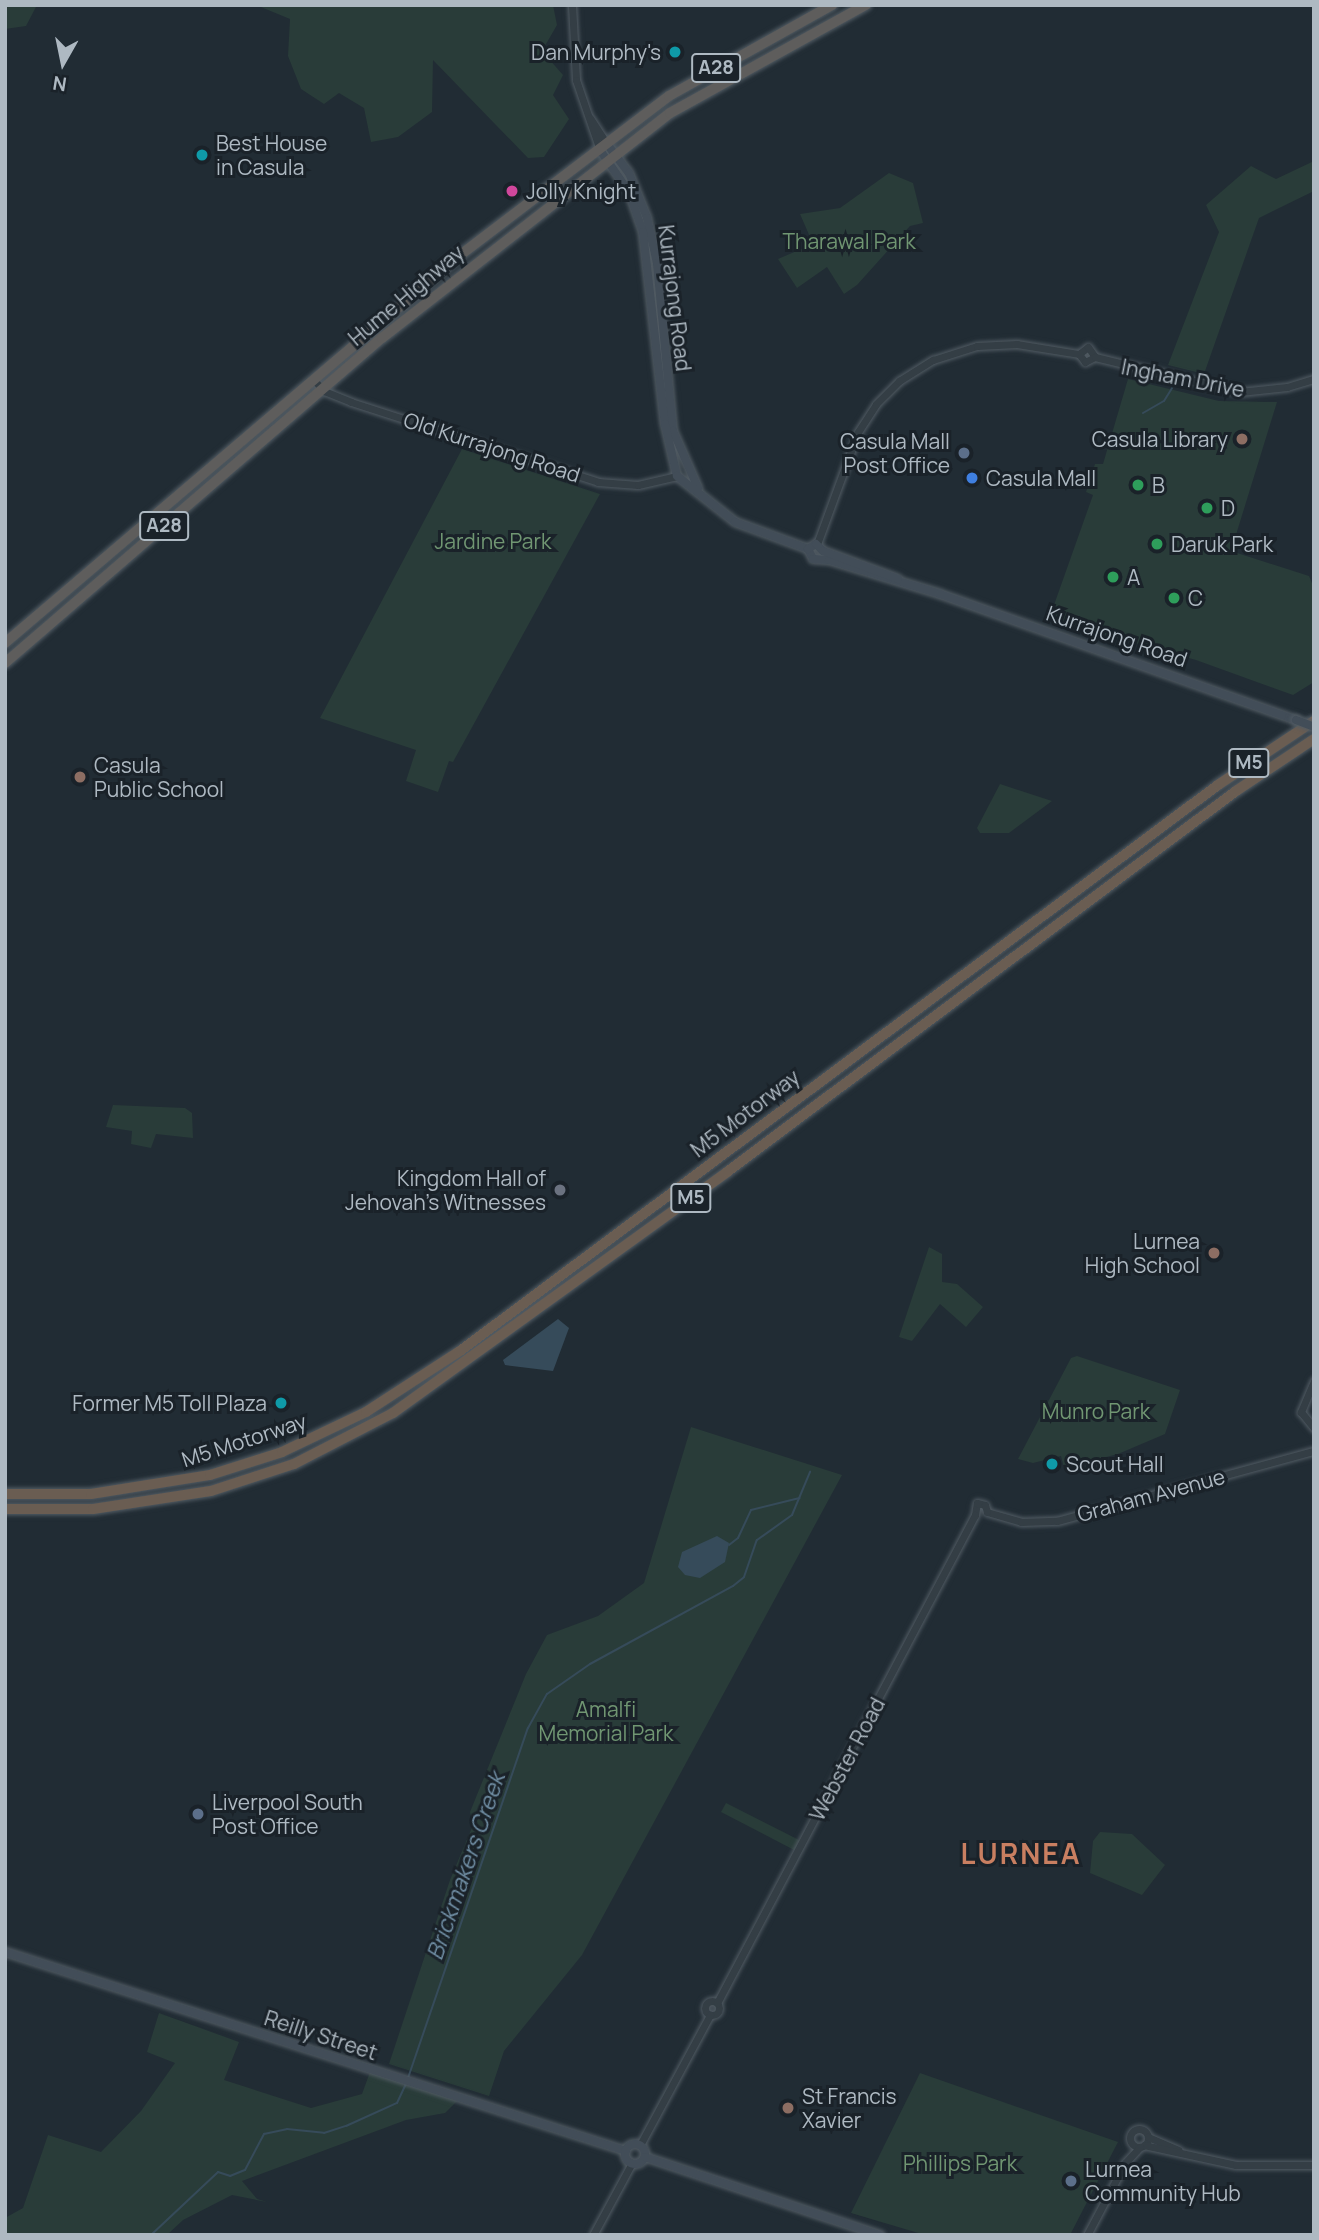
<!DOCTYPE html>
<style>
body{margin:0}
#map{position:relative;width:1319px;height:2240px;overflow:hidden;background:#212c34;font-family:Manrope,sans-serif}
div>[style]{position:absolute}
[style*='--x']{left:calc(var(--x)*1px);top:calc(var(--y)*1px);width:calc(var(--w)*1px);rotate:calc(var(--a)*1deg)}
.green>*{inset:0;background:#293c39}
.water>*{inset:0;background:#364b5a}
.stream>*{height:2px;margin:-1px;padding:0 1px;transform-origin:1px;border-radius:1px;background:#364b5a}
.roads{filter:drop-shadow(0 0 2px #515b63) drop-shadow(0 0 2px #515b63)}
.tertiary>*{height:7px;margin:-3.5px;padding:0 3.5px;transform-origin:3.5px;border-radius:3.5px;background:#343e45}
.tertiary>.ring{margin:-3.5px;padding:0;box-sizing:content-box;background:none;border:7px solid #343e45;border-radius:50%}
.secondary>*{height:8px;margin:-4px;padding:0 4px;transform-origin:4px;border-radius:4px;background:#424d58}
.secondary>.ring{margin:-4px;padding:0;box-sizing:content-box;background:none;border:8px solid #424d58;border-radius:50%}
.trunk>*{height:10px;margin:-5px;padding:0 5px;transform-origin:5px;border-radius:5px;background:#5e5d5c}
.motorway>*{height:10px;margin:-5px;padding:0 5px;transform-origin:5px;border-radius:5px;background:#6a5d52}
.bridges{filter:drop-shadow(0 0 2px #515b63) drop-shadow(0 0 2px #515b63)}
.secondary-bridge>*{height:8px;margin:-4px;padding:0 4px;transform-origin:4px;border-radius:4px;background:#424d58}
.dots>*{width:19px;height:19px;translate:-50% -50%;box-sizing:border-box;border:4px solid #1a2229;border-radius:50%}
span{translate:-50% -50%;white-space:nowrap;text-align:center;line-height:1.15;-webkit-text-stroke:6px #1a2229;paint-order:stroke}
.shield-label span{padding:2px 5px;background:#1a2229;border:2px solid;border-radius:5px;-webkit-text-stroke-width:0}
.shield-label{font-size:19px;color:#aeb9c2;font-weight:700}
.poi-label{font-size:21px;color:#aeb9c2}
.right{translate:-100% -50%;text-align:right}
.left{translate:0 -50%;text-align:left}
.park-label{font-size:21px;color:#709672}
.street-label{font-size:21px;color:#aeb9c2}
.water-label{font-size:23px;color:#708ea4;font-style:italic}
.district-label{font-size:28px;color:#c97f61;font-weight:700;letter-spacing:2px}
.frame{position:absolute;inset:0;border:7px solid #aeb9c2;pointer-events:none}
.north{position:absolute;left:28px;top:28px;width:70px;height:70px;-webkit-text-stroke:5px #1a2229;paint-order:stroke;rotate:189deg;font-size:19px;font-weight:700;line-height:28px;text-align:center;color:#aeb9c2}
.north::after{content:'';display:block;margin:auto;width:24px;height:32px;background:#aeb9c2;clip-path:polygon(50% 0,100% 100%,50% 72%,0 100%)}
</style>
<div id="map">
<div class="green">
<div style="clip-path:polygon(5px 5px,37px 5px,26px 26px,5px 29px)"></div>
<div style="clip-path:polygon(256px 5px,553px 5px,557px 25px,542px 51px,563px 75px,553px 95px,569px 119px,544px 157px,528px 158px,433px 60px,432px 112px,398px 137px,371px 142px,364px 108px,339px 93px,324px 104px,301px 89px,288px 56px,290px 19px)"></div>
<div style="clip-path:polygon(1314px 161px,1314px 191px,1259px 218px,1204px 374px,1168px 365px,1219px 232px,1206px 205px,1251px 166px,1276px 179px)"></div>
<div style="clip-path:polygon(889px 173px,913px 183px,923px 223px,910px 226px,857px 285px,844px 294px,827px 267px,797px 288px,778px 259px,813px 244px,800px 214px,840px 208px)"></div>
<div style="clip-path:polygon(1128px 379px,1219px 401px,1277px 402px,1231px 551px,1309px 576px,1314px 588px,1314px 682px,1293px 695px,1196px 660px,1049px 619px,1093px 495px,1086px 492px,1095px 464px,1103px 464px)"></div>
<div style="clip-path:polygon(462px 449px,600px 494px,453px 762px,449px 761px,438px 792px,406px 781px,416px 750px,320px 718px)"></div>
<div style="clip-path:polygon(1000px 784px,1052px 801px,1009px 833px,980px 833px,977px 828px)"></div>
<div style="clip-path:polygon(113px 1105px,185px 1108px,192px 1113px,193px 1138px,156px 1134px,151px 1148px,131px 1144px,132px 1131px,106px 1127px)"></div>
<div style="clip-path:polygon(929px 1247px,942px 1254px,942px 1282px,957px 1284px,983px 1307px,966px 1327px,940px 1304px,912px 1341px,899px 1337px)"></div>
<div style="clip-path:polygon(1077px 1356px,1180px 1390px,1165px 1434px,1118px 1454px,1064px 1468px,1061px 1456px,1033px 1463px,1018px 1459px,1071px 1358px)"></div>
<div style="clip-path:polygon(691px 1427px,842px 1475px,582px 1955px,504px 2051px,489px 2096px,389px 2064px,450px 1880px,473px 1825px,470px 1812px,526px 1674px,547px 1635px,598px 1616px,644px 1583px)"></div>
<div style="clip-path:polygon(726px 1803px,801px 1841px,796px 1851px,721px 1812px)"></div>
<div style="clip-path:polygon(1100px 1832px,1132px 1834px,1165px 1865px,1142px 1895px,1090px 1873px,1093px 1841px)"></div>
<div style="clip-path:polygon(159px 2013px,239px 2042px,224px 2080px,311px 2108px,362px 2094px,370px 2072px,457px 2101px,445px 2113px,406px 2120px,242px 2181px,257px 2199px,267px 2202px,232px 2195px,183px 2220px,167px 2235px,5px 2235px,5px 2218px,23px 2208px,48px 2135px,101px 2152px,141px 2111px,175px 2063px,147px 2052px)"></div>
<div style="clip-path:polygon(920px 2073px,1118px 2142px,1070px 2235px,925px 2235px,851px 2213px)"></div>
</div>
<div class="water">
<div style="clip-path:polygon(558px 1319px,569px 1328px,553px 1371px,505px 1365px,503px 1360px)"></div>
<div style="clip-path:polygon(717px 1536px,729px 1543px,725px 1562px,700px 1578px,685px 1575px,678px 1567px,682px 1552px)"></div>
</div>
<div class="stream">
<div style="--x:1143;--y:413;--w:24;--a:-30"></div>
<div style="--x:1164;--y:401;--w:15;--a:-58"></div>
<div style="--x:729;--y:1545;--w:11;--a:-38"></div>
<div style="--x:738;--y:1538;--w:31;--a:-65"></div>
<div style="--x:751;--y:1510;--w:50;--a:-13.8"></div>
<div style="--x:408;--y:2078;--w:370;--a:-71.1"></div>
<div style="--x:528;--y:1728;--w:39;--a:-61"></div>
<div style="--x:547;--y:1694;--w:52;--a:-34.9"></div>
<div style="--x:590;--y:1664;--w:163;--a:-28.6"></div>
<div style="--x:733;--y:1586;--w:14;--a:-39"></div>
<div style="--x:744;--y:1577;--w:39;--a:-71"></div>
<div style="--x:757;--y:1540;--w:43;--a:-35.5"></div>
<div style="--x:792;--y:1515;--w:47;--a:-67.3"></div>
<div style="--x:151;--y:2235;--w:92;--a:-43.2"></div>
<div style="--x:218;--y:2172;--w:13;--a:18"></div>
<div style="--x:230;--y:2176;--w:16;--a:-22"></div>
<div style="--x:245;--y:2170;--w:41;--a:-62.2"></div>
<div style="--x:264;--y:2134;--w:24;--a:-12"></div>
<div style="--x:287;--y:2129;--w:37;--a:6"></div>
<div style="--x:324;--y:2133;--w:23;--a:-18"></div>
<div style="--x:346;--y:2126;--w:56;--a:-24.3"></div>
<div style="--x:397;--y:2103;--w:21;--a:-65"></div>
</div>
<div class="roads">
<div class="tertiary">
<div style="--x:572;--y:5;--w:75;--a:86.9"></div>
<div style="--x:576;--y:80;--w:74;--a:71.1"></div>
<div style="--x:590;--y:118;--w:31;--a:57"></div>
<div style="--x:1079;--y:354;--w:11;--a:-38"></div>
<div style="--x:1088;--y:347;--w:12;--a:55"></div>
<div style="--x:1079;--y:354;--w:10;--a:53"></div>
<div style="--x:1085;--y:362;--w:11;--a:-27"></div>
<div style="--x:1095;--y:357;--w:149;--a:13.6"></div>
<div style="--x:1240;--y:392;--w:47;--a:-6.1"></div>
<div style="--x:1287;--y:387;--w:28;--a:-17"></div>
<div style="--x:314;--y:380;--w:15;--a:48"></div>
<div style="--x:324;--y:391;--w:29;--a:22"></div>
<div style="--x:351;--y:402;--w:260;--a:17.9"></div>
<div style="--x:598;--y:482;--w:40;--a:4.3"></div>
<div style="--x:638;--y:485;--w:40;--a:-13"></div>
<div style="--x:817;--y:544;--w:119;--a:-69.9"></div>
<div style="--x:858;--y:432;--w:33;--a:-57"></div>
<div style="--x:876;--y:404;--w:33;--a:-45"></div>
<div style="--x:899;--y:381;--w:40;--a:-32"></div>
<div style="--x:933;--y:360;--w:46;--a:-17.7"></div>
<div style="--x:977;--y:346;--w:40;--a:-2.9"></div>
<div style="--x:1017;--y:344;--w:63;--a:9.2"></div>
<div style="--x:1314;--y:1381;--w:34;--a:113"></div>
<div style="--x:1301;--y:1412;--w:21;--a:51"></div>
<div style="--x:987;--y:1512;--w:35;--a:16"></div>
<div style="--x:1021;--y:1522;--w:36;--a:-2"></div>
<div style="--x:1057;--y:1521;--w:265;--a:-15.3"></div>
<div style="--x:975;--y:1515;--w:12;--a:-81"></div>
<div style="--x:977;--y:1503;--w:8;--a:14"></div>
<div style="--x:985;--y:1505;--w:7;--a:74"></div>
<div class="ring" style="left:705px;top:2001px;width:7px;height:7px"></div>
<div style="--x:717;--y:2003;--w:552;--a:-62.14"></div>
<div class="ring" style="left:1130px;top:2129px;width:11px;height:11px"></div>
<div style="--x:1148;--y:2137;--w:33;--a:23"></div>
<div style="--x:640;--y:2145;--w:148;--a:-61.7"></div>
<div style="--x:1144;--y:2145;--w:94;--a:12.3"></div>
<div style="--x:1236;--y:2165;--w:78;--a:0"></div>
<div style="--x:593;--y:2235;--w:82;--a:-61.6"></div>
<div style="--x:1087;--y:2235;--w:81;--a:-62.2"></div>
<div style="--x:1125;--y:2163;--w:22;--a:-47"></div>
</div>
<div class="secondary">
<div style="--x:607;--y:144;--w:36;--a:53"></div>
<div style="--x:629;--y:173;--w:48;--a:68.2"></div>
<div style="--x:647;--y:218;--w:46;--a:77.5"></div>
<div style="--x:657;--y:263;--w:169;--a:84.6"></div>
<div style="--x:673;--y:431;--w:62;--a:66.3"></div>
<div style="--x:600;--y:150;--w:51;--a:55.4"></div>
<div style="--x:629;--y:192;--w:42;--a:70.7"></div>
<div style="--x:643;--y:232;--w:193;--a:83.5"></div>
<div style="--x:665;--y:424;--w:53;--a:77"></div>
<div style="--x:677;--y:476;--w:74;--a:38.4"></div>
<div style="--x:735;--y:522;--w:78;--a:20.3"></div>
<div style="--x:808;--y:549;--w:11;--a:63"></div>
<div style="--x:813;--y:559;--w:16;--a:4"></div>
<div style="--x:829;--y:560;--w:116;--a:17"></div>
<div style="--x:940;--y:594;--w:378;--a:19.5"></div>
<div style="--x:808;--y:549;--w:9;--a:-32"></div>
<div style="--x:816;--y:544;--w:10;--a:45"></div>
<div style="--x:823;--y:551;--w:80;--a:20.5"></div>
<div style="--x:5;--y:1952;--w:652;--a:17.77"></div>
<div class="ring" style="left:625px;top:2144px;width:12px;height:12px"></div>
<div style="--x:645;--y:2157;--w:248;--a:18.4"></div>
</div>
<div class="trunk">
<div style="--x:5;--y:643;--w:597;--a:-40.45"></div>
<div style="--x:459;--y:256;--w:264;--a:-37.3"></div>
<div style="--x:669;--y:96;--w:187;--a:-29.2"></div>
<div style="--x:5;--y:663;--w:498;--a:-40.8"></div>
<div style="--x:382;--y:338;--w:365;--a:-38"></div>
<div style="--x:670;--y:113;--w:224;--a:-28.9"></div>
</div>
<div class="motorway">
<div style="--x:5;--y:1494;--w:86;--a:0"></div>
<div style="--x:91;--y:1494;--w:121;--a:-9.1"></div>
<div style="--x:210;--y:1475;--w:76;--a:-17.7"></div>
<div style="--x:282;--y:1452;--w:93;--a:-25.5"></div>
<div style="--x:366;--y:1412;--w:112;--a:-33"></div>
<div style="--x:460;--y:1351;--w:946;--a:-36.75"></div>
<div style="--x:1218;--y:785;--w:115;--a:-33.7"></div>
<div style="--x:5;--y:1509;--w:88;--a:0"></div>
<div style="--x:93;--y:1509;--w:119;--a:-8.7"></div>
<div style="--x:211;--y:1491;--w:87;--a:-18"></div>
<div style="--x:294;--y:1464;--w:111;--a:-27.3"></div>
<div style="--x:393;--y:1413;--w:412;--a:-35.8"></div>
<div style="--x:727;--y:1172;--w:636;--a:-36.82"></div>
<div style="--x:1236;--y:791;--w:94;--a:-33.7"></div>
</div>
</div>
<div class="bridges">
<div class="secondary-bridge">
<div style="--x:1296;--y:720;--w:19;--a:21"></div>
</div>
</div>
<div class="dots">
<div style="left:675px;top:52px;background:#0f9aa8"></div>
<div style="left:202px;top:155px;background:#0f9aa8"></div>
<div style="left:512px;top:191px;background:#d1479c"></div>
<div style="left:1242px;top:439px;background:#8d6e63"></div>
<div style="left:964px;top:453px;background:#5c6f8a"></div>
<div style="left:972px;top:478px;background:#3f7fe0"></div>
<div style="left:1138px;top:485px;background:#2e9e5b"></div>
<div style="left:1207px;top:508px;background:#2e9e5b"></div>
<div style="left:1157px;top:544px;background:#2e9e5b"></div>
<div style="left:1113px;top:577px;background:#2e9e5b"></div>
<div style="left:1174px;top:598px;background:#2e9e5b"></div>
<div style="left:80px;top:777px;background:#8d6e63"></div>
<div style="left:560px;top:1190px;background:#6b7280"></div>
<div style="left:1214px;top:1253px;background:#8d6e63"></div>
<div style="left:281px;top:1403px;background:#0f9aa8"></div>
<div style="left:1052px;top:1464px;background:#0f9aa8"></div>
<div style="left:198px;top:1814px;background:#5c6f8a"></div>
<div style="left:788px;top:2108px;background:#8d6e63"></div>
<div style="left:1071px;top:2181px;background:#5c6f8a"></div>
</div>
<div class="shield-label">
<span style="left:716px;top:68px">A28</span>
<span style="left:164px;top:526px">A28</span>
<span style="left:1249px;top:763px">M5</span>
<span style="left:691px;top:1198px">M5</span>
</div>
<div class="poi-label">
<span class="right" style="left:661px;top:52px">Dan Murphy's</span>
<span class="left" style="left:216px;top:155px">Best House<br>in Casula</span>
<span class="left" style="left:526px;top:191px">Jolly Knight</span>
<span class="right" style="left:1228px;top:439px">Casula Library</span>
<span class="right" style="left:950px;top:453px">Casula Mall<br>Post Office</span>
<span class="left" style="left:986px;top:478px">Casula Mall</span>
<span class="left" style="left:1152px;top:485px">B</span>
<span class="left" style="left:1221px;top:508px">D</span>
<span class="left" style="left:1171px;top:544px">Daruk Park</span>
<span class="left" style="left:1127px;top:577px">A</span>
<span class="left" style="left:1188px;top:598px">C</span>
<span class="left" style="left:94px;top:777px">Casula<br>Public School</span>
<span class="right" style="left:546px;top:1190px">Kingdom Hall of<br>Jehovah's Witnesses</span>
<span class="right" style="left:1200px;top:1253px">Lurnea<br>High School</span>
<span class="right" style="left:267px;top:1403px">Former M5 Toll Plaza</span>
<span class="left" style="left:1066px;top:1464px">Scout Hall</span>
<span class="left" style="left:212px;top:1814px">Liverpool South<br>Post Office</span>
<span class="left" style="left:802px;top:2108px">St Francis<br>Xavier</span>
<span class="left" style="left:1085px;top:2181px">Lurnea<br>Community Hub</span>
</div>
<div class="park-label">
<span style="left:849px;top:241px">Tharawal Park</span>
<span style="left:493px;top:541px">Jardine Park</span>
<span style="left:1096px;top:1411px">Munro Park</span>
<span style="left:606px;top:1721px">Amalfi<br>Memorial Park</span>
<span style="left:960px;top:2163px">Phillips Park</span>
</div>
<div class="street-label">
<span style="left:406px;top:295px;rotate:-40deg">Hume Highway</span>
<span style="left:675px;top:298px;rotate:83deg">Kurrajong Road</span>
<span style="left:1183px;top:378px;rotate:11deg">Ingham Drive</span>
<span style="left:492px;top:447px;rotate:18deg">Old Kurrajong Road</span>
<span style="left:1117px;top:636px;rotate:19deg">Kurrajong Road</span>
<span style="left:745px;top:1113px;rotate:-37deg">M5 Motorway</span>
<span style="left:244px;top:1440px;rotate:-18deg">M5 Motorway</span>
<span style="left:1151px;top:1495px;rotate:-15deg">Graham Avenue</span>
<span style="left:847px;top:1759px;rotate:-62deg">Webster Road</span>
<span style="left:321px;top:2035px;rotate:18deg">Reilly Street</span>
</div>
<div class="water-label">
<span style="left:465px;top:1866px;rotate:-71deg">Brickmakers Creek</span>
</div>
<div class="district-label">
<span style="left:1021px;top:1853px">LURNEA</span>
</div>
<div class="frame"></div>
<div class="north">N</div>
</div>
